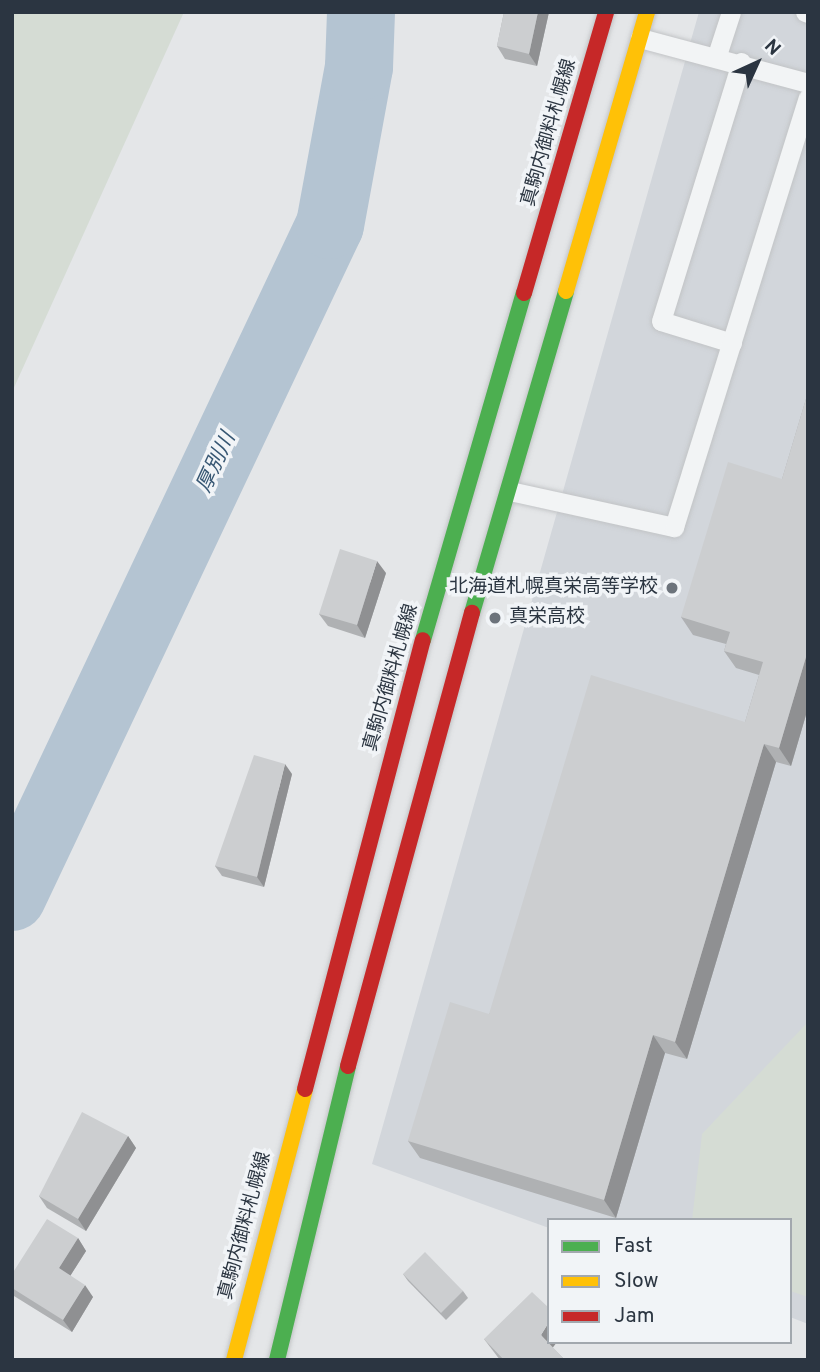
<!DOCTYPE html>
<meta charset="utf-8">
<style>
body{margin:0}
#map{position:relative;width:820px;height:1372px;overflow:hidden;background:#e4e6e8;font-family:Overpass,"Noto Sans JP",sans-serif}
div>[style]{position:absolute}
[style*='--x']{left:calc(var(--x)*1px);top:calc(var(--y)*1px);width:calc(var(--w)*1px);rotate:calc(var(--a)*1deg)}
.built>*{inset:0;background:#d2d6db}
.green>*{inset:0;background:#d5dcd4}
.river>*{height:68px;margin:-34px;padding:0 34px;transform-origin:34px;border-radius:34px;background:#b4c4d2}
.roads{filter:drop-shadow(0 0 2px #c2c4c6) drop-shadow(0 0 2px #c2c4c6)}
.lane>*{height:19px;margin:-9.5px;padding:0 9.5px;transform-origin:9.5px;border-radius:9.5px;background:#f2f4f5}
.fast>*{height:16px;margin:-8px;padding:0 8px;transform-origin:8px;border-radius:8px;background:#4caf50}
.slow>*{height:16px;margin:-8px;padding:0 8px;transform-origin:8px;border-radius:8px;background:#ffc107}
.jam>*{height:16px;margin:-8px;padding:0 8px;transform-origin:8px;border-radius:8px;background:#c62828}
.wall>*{inset:0;background:#afb1b3}
.shaded-wall>*{inset:0;background:#8f9092}
.building>*{inset:0;background:#ccced0}
.dots>*{width:19px;height:19px;translate:-50% -50%;box-sizing:border-box;border:4px solid #f1f4f7;border-radius:50%}
span{translate:-50% -50%;white-space:nowrap;text-align:center;line-height:1.15;-webkit-text-stroke:7px #f1f4f7;paint-order:stroke}
.street-label{font-size:19px;color:#2b3541}
.poi-label{font-size:19px;color:#2b3541}
.right{translate:-100% -50%;text-align:right}
.left{translate:0 -50%;text-align:left}
.water-label{font-size:21px;color:#375773;font-style:italic}
.frame{position:absolute;inset:0;border:14px solid #2b3541;pointer-events:none}
.legend{position:absolute;left:547px;top:1218px;width:245px;height:126px;box-sizing:border-box;background:#f1f4f7;border:2px solid #a2a8ae;margin:0;padding:9px 12px;list-style:none;font-size:21px;color:#2b3541}
.legend li{display:flex;align-items:center;gap:14px;height:35px}
.legend b{width:35px;border:2px solid #a2a8ae}
.north{position:absolute;left:722px;top:28px;width:70px;height:70px;-webkit-text-stroke:5px #f1f4f7;paint-order:stroke;rotate:45deg;font-size:19px;font-weight:700;line-height:28px;text-align:center;color:#2b3541}
.north::after{content:'';display:block;margin:auto;width:24px;height:32px;background:#2b3541;clip-path:polygon(50% 0,100% 100%,50% 72%,0 100%)}
</style>
<div id="map">
<div class="built">
<div style="clip-path:polygon(699px 12px,808px 12px,808px 1324px,790px 1317px,790px 1220px,549px 1220px,549px 1228px,372px 1164px)"></div>
</div>
<div class="green">
<div style="clip-path:polygon(12px 12px,184px 12px,12px 392px)"></div>
<div style="clip-path:polygon(808px 1022px,808px 1297px,790px 1291px,790px 1220px,692px 1220px,702px 1134px)"></div>
</div>
<div class="river">
<div style="--x:12;--y:897;--w:743;--a:-64.68"></div>
<div style="--x:330;--y:225;--w:161;--a:-79.6"></div>
<div style="--x:359;--y:67;--w:55;--a:-87.9"></div>
</div>
<div class="roads">
<div class="lane">
<div style="--x:805;--y:12;--w:3;--a:18"></div>
<div style="--x:640;--y:38;--w:174;--a:15"></div>
<div style="--x:717;--y:55;--w:45;--a:-72"></div>
<div style="--x:732;--y:343;--w:74;--a:-162.8"></div>
<div style="--x:661;--y:321;--w:271;--a:-72.8"></div>
<div style="--x:510;--y:491;--w:168;--a:12.4"></div>
<div style="--x:674;--y:527;--w:449;--a:-72.7"></div>
</div>
<div class="fast">
<div style="--x:472;--y:613;--w:335;--a:-73.7"></div>
<div style="--x:423;--y:640;--w:361;--a:-73.8"></div>
<div style="--x:277;--y:1360;--w:302;--a:-76.4"></div>
</div>
<div class="slow">
<div style="--x:566;--y:291;--w:291;--a:-73.8"></div>
<div style="--x:234;--y:1360;--w:280;--a:-75.3"></div>
</div>
<div class="jam">
<div style="--x:524;--y:293;--w:293;--a:-73.7"></div>
<div style="--x:348;--y:1066;--w:470;--a:-74.7"></div>
<div style="--x:305;--y:1089;--w:464;--a:-75.3"></div>
</div>
</div>
<div class="wall">
<div style="clip-path:polygon(504px 12px,549px 12px,537px 66px,505px 59px,497px 46px)"></div>
<div style="clip-path:polygon(808px 392px,808px 708px,791px 766px,776px 762px,687px 1059px,665px 1053px,616px 1218px,420px 1158px,408px 1141px,489px 1014px,745px 722px,759px 675px,736px 668px,724px 651px,726px 644px,693px 635px,681px 617px,782px 479px)"></div>
<div style="clip-path:polygon(386px 573px,365px 638px,328px 626px,319px 614px)"></div>
<div style="clip-path:polygon(292px 774px,264px 887px,222px 876px,215px 866px)"></div>
<div style="clip-path:polygon(128px 1136px,136px 1148px,86px 1231px,47px 1208px,39px 1196px)"></div>
<div style="clip-path:polygon(78px 1238px,86px 1251px,70px 1276px,93px 1297px,72px 1332px,14px 1296px,12px 1293px,12px 1274px)"></div>
<div style="clip-path:polygon(403px 1274px,463px 1291px,468px 1298px,446px 1320px,408px 1281px)"></div>
<div style="clip-path:polygon(484px 1339px,553px 1348px,565px 1360px,500px 1360px)"></div>
</div>
<div class="shaded-wall">
<div style="clip-path:polygon(538px 12px,549px 12px,537px 66px,529px 54px)"></div>
<div style="clip-path:polygon(377px 561px,386px 573px,365px 638px,357px 625px)"></div>
<div style="clip-path:polygon(806px 657px,808px 660px,808px 708px,791px 766px,779px 748px)"></div>
<div style="clip-path:polygon(764px 744px,776px 762px,687px 1059px,675px 1042px)"></div>
<div style="clip-path:polygon(285px 764px,292px 774px,264px 887px,257px 877px)"></div>
<div style="clip-path:polygon(653px 1035px,665px 1053px,616px 1218px,604px 1200px)"></div>
<div style="clip-path:polygon(128px 1136px,136px 1148px,86px 1231px,78px 1219px)"></div>
<div style="clip-path:polygon(78px 1238px,86px 1251px,67px 1281px,59px 1268px)"></div>
<div style="clip-path:polygon(85px 1285px,93px 1297px,72px 1332px,63px 1320px)"></div>
<div style="clip-path:polygon(549px 1322px,549px 1342px,557px 1342px,551px 1350px,541px 1335px)"></div>
</div>
<div class="building">
<div style="clip-path:polygon(504px 12px,538px 12px,529px 54px,497px 46px)"></div>
<div style="clip-path:polygon(808px 392px,808px 658px,806px 657px,779px 748px,764px 744px,675px 1042px,653px 1035px,604px 1200px,408px 1141px,450px 1002px,489px 1014px,591px 675px,745px 722px,763px 662px,724px 651px,730px 632px,681px 617px,728px 462px,782px 479px)"></div>
<div style="clip-path:polygon(340px 549px,377px 561px,357px 625px,319px 614px)"></div>
<div style="clip-path:polygon(254px 755px,285px 764px,257px 877px,215px 866px)"></div>
<div style="clip-path:polygon(82px 1112px,128px 1136px,78px 1219px,39px 1196px)"></div>
<div style="clip-path:polygon(47px 1219px,78px 1238px,59px 1268px,85px 1285px,63px 1320px,12px 1288px,12px 1274px)"></div>
<div style="clip-path:polygon(425px 1252px,463px 1291px,441px 1313px,403px 1274px)"></div>
<div style="clip-path:polygon(532px 1292px,549px 1308px,549px 1322px,541px 1335px,565px 1360px,504px 1360px,484px 1339px)"></div>
</div>
<div class="dots">
<div style="left:672px;top:588px;background:#6c737b"></div>
<div style="left:495px;top:618px;background:#6c737b"></div>
</div>
<div class="street-label">
<span style="left:550px;top:133px;rotate:-74deg">真駒内御料札幌線</span>
<span style="left:392px;top:678px;rotate:-74deg">真駒内御料札幌線</span>
<span style="left:246px;top:1226px;rotate:-75deg">真駒内御料札幌線</span>
</div>
<div class="poi-label">
<span class="right" style="left:658px;top:588px">北海道札幌真栄高等学校</span>
<span class="left" style="left:509px;top:618px">真栄高校</span>
</div>
<div class="water-label">
<span style="left:217px;top:463px;rotate:-65deg">厚別川</span>
</div>
<div class="frame"></div>
<ul class="legend">
<li><b style="height:9px;background:#4caf50"></b>Fast</li>
<li><b style="height:9px;background:#ffc107"></b>Slow</li>
<li><b style="height:9px;background:#c62828"></b>Jam</li>
</ul>
<div class="north">N</div>
</div>
